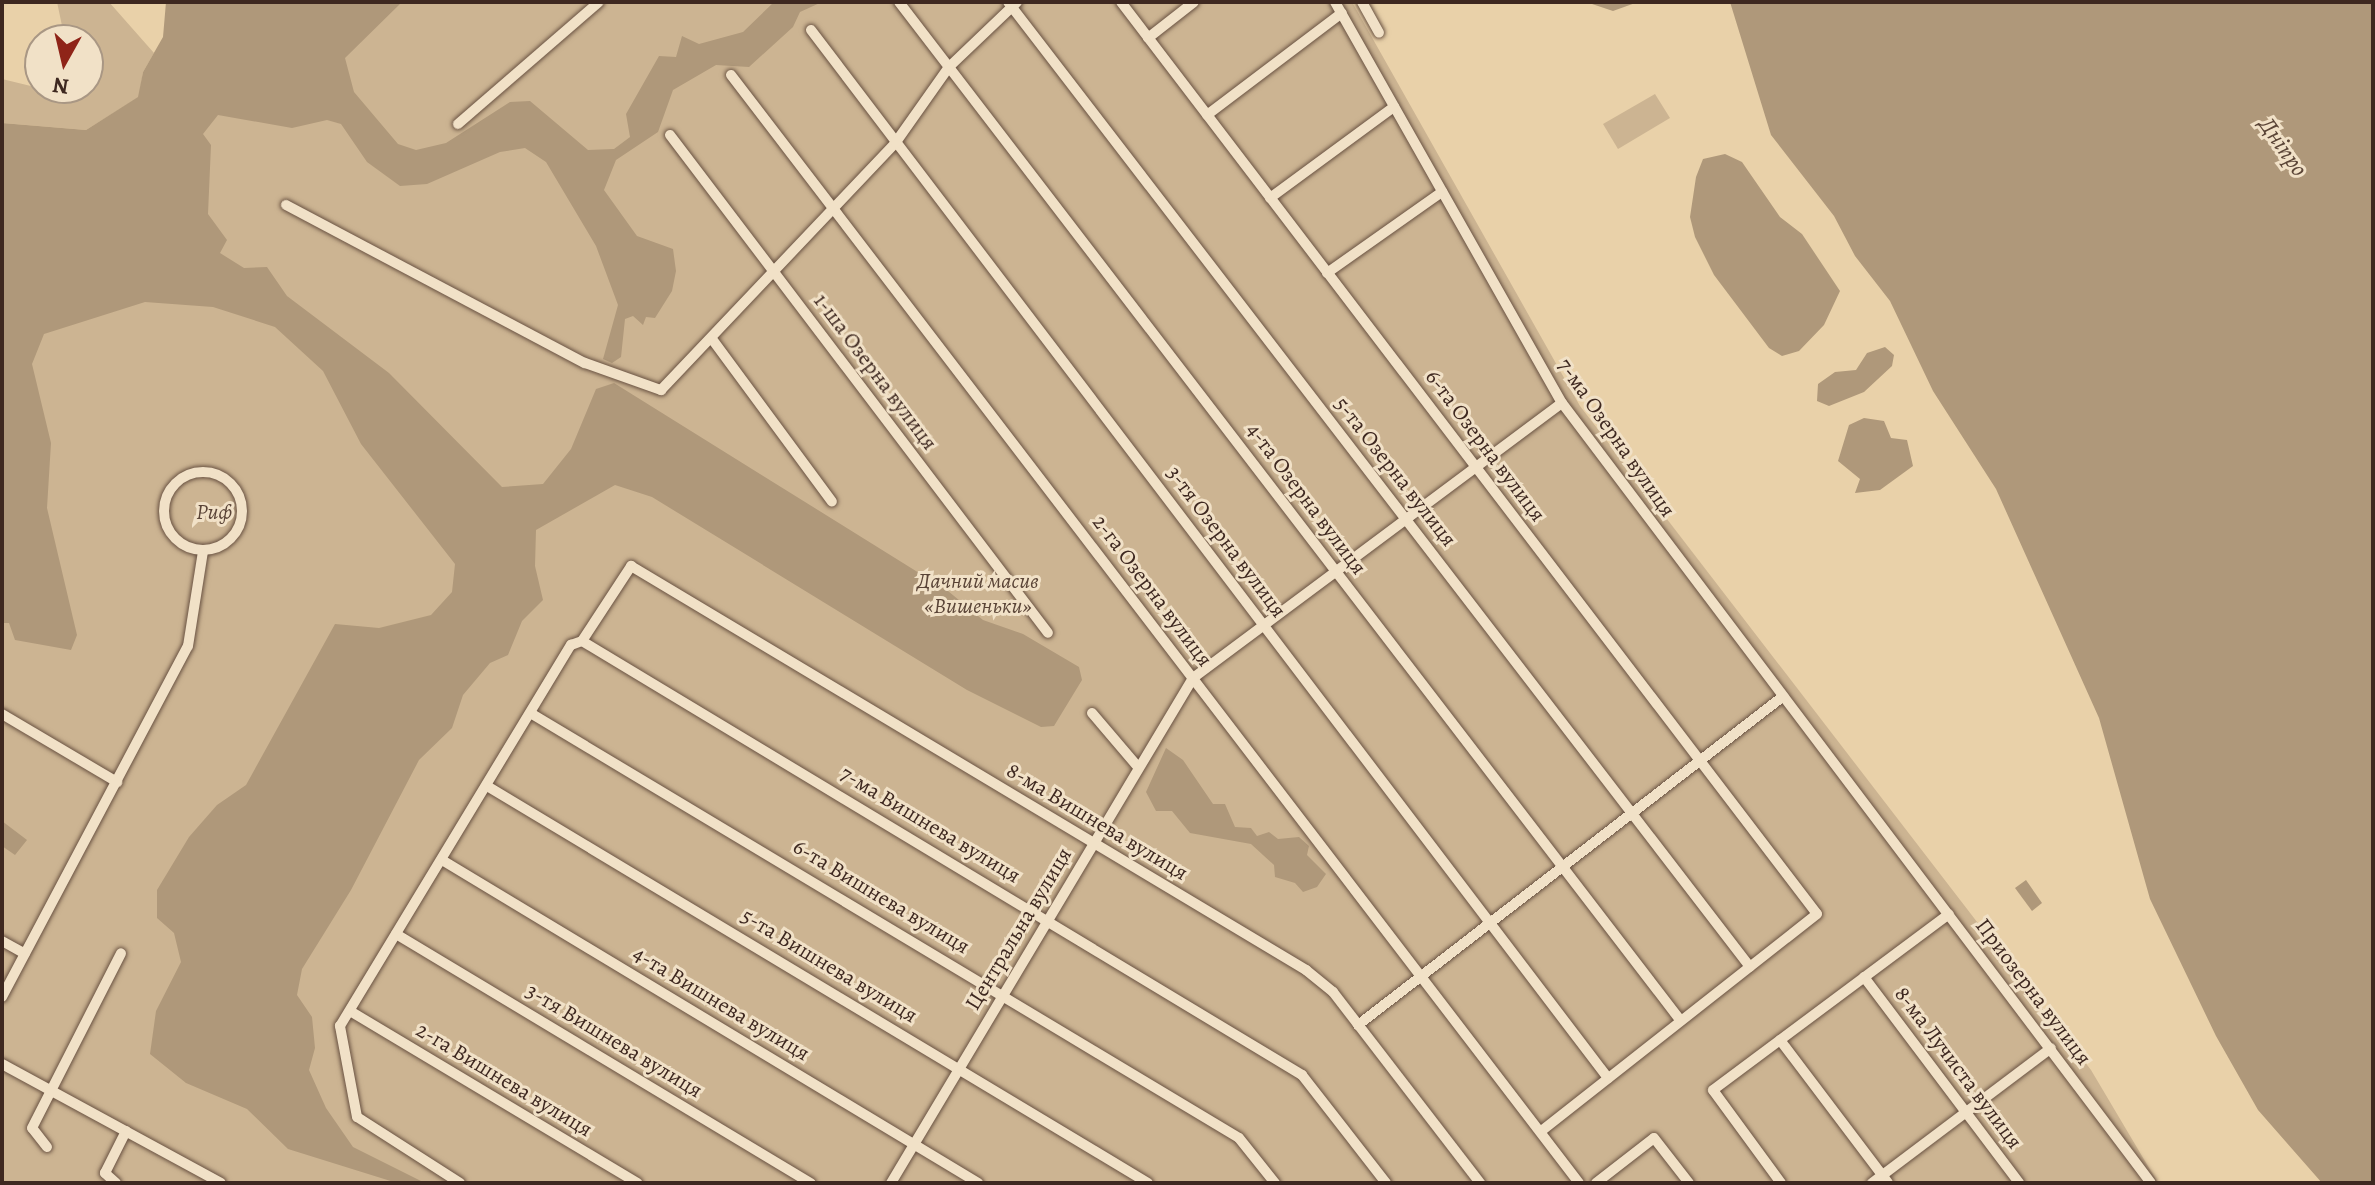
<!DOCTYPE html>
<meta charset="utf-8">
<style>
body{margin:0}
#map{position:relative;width:2375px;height:1185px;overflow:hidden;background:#e9d1a9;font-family:Alegreya,serif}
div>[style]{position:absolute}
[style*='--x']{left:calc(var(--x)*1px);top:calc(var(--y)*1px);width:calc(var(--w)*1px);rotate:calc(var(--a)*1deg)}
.green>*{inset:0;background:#ccb492}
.water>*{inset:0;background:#af987a}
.roads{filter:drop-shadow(0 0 2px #695242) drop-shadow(0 0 2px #695242)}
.minor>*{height:10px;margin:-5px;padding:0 5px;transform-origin:5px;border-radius:5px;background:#f1e1c7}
.minor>.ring{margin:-5px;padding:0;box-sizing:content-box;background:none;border:10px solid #f1e1c7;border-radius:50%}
span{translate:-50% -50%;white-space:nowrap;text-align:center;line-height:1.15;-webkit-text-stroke:6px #f1e1c7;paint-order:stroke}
.street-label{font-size:22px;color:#3e2820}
.park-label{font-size:22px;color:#5a4437;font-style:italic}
.water-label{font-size:24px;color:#5a4436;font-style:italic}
.frame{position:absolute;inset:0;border:4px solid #3e2820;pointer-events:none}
.north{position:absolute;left:24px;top:24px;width:80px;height:80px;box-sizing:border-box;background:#f1e1c7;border:2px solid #a99784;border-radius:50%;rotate:188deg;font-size:22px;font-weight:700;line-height:32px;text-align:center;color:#3e2820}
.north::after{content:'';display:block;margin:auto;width:28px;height:36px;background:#8f2418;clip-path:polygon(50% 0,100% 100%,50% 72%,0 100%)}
</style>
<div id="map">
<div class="green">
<div style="clip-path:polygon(57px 2px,109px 2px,154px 53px,143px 72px,139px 97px,86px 130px,2px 123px,2px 79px,76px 97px,75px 88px,88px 88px,88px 40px,65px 40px)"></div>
<div style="clip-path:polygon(227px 2px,1352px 2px,1580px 406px,2091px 1070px,2158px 1183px,2px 1183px,2px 155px,121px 146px)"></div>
<div style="clip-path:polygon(1655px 94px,1670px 118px,1618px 149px,1603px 124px)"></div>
</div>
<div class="water">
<div style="clip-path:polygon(166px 2px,402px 2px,345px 58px,354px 92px,398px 144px,416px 150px,446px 143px,510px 102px,530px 101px,588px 150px,614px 149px,630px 137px,626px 114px,659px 56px,676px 57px,682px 36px,699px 44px,743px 32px,774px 2px,822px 2px,800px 12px,793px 27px,749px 67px,716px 65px,673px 90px,658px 132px,616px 160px,604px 190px,637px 236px,673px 249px,676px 271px,672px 291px,655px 318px,646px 317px,643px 325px,633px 316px,625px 319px,621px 357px,612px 363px,603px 359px,618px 305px,596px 246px,546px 162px,525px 148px,500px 152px,427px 184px,400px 186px,367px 162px,341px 124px,327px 120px,292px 128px,218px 115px,203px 134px,211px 145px,208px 214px,227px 240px,220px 253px,244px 268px,267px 267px,287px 296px,389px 373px,502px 487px,543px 484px,571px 449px,596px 389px,614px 383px,948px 591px,983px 620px,1023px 634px,1079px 667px,1082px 680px,1054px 726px,1041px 727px,967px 690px,652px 497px,615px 485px,536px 530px,535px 566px,543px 600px,522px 621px,508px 655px,490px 663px,463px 695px,452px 728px,419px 760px,351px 890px,302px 969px,297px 995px,312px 1017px,315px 1048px,309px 1070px,326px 1108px,353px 1147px,425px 1183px,397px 1183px,288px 1149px,247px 1109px,186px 1083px,150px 1054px,156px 1011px,181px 962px,174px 933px,157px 918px,157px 890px,189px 837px,217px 805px,246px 785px,335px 624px,379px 628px,431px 615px,452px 592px,455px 564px,361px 444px,323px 371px,275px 327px,213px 307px,145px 302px,44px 334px,32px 364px,51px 443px,47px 508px,77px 635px,71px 650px,15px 640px,9px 623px,2px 623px,2px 123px,86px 130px,138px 97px,143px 72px,163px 37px)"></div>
<div style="clip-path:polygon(1586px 2px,1638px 2px,1613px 11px)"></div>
<div style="clip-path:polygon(1730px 2px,2373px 2px,2373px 1183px,2322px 1183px,2258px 1110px,2216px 1036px,2150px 899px,2099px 718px,1996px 489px,1933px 391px,1890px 301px,1855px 256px,1834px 216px,1771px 135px)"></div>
<div style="clip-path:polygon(1725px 154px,1742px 162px,1780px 217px,1802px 234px,1840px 291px,1824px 325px,1799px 351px,1782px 356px,1769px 348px,1714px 275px,1695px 237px,1690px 217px,1696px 177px,1703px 159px)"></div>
<div style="clip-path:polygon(1885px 347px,1894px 355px,1892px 366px,1864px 392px,1829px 406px,1817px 401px,1818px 384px,1835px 372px,1856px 370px,1867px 353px)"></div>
<div style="clip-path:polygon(1864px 418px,1884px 421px,1891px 438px,1907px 440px,1913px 466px,1880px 490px,1855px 493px,1860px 479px,1838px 461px,1849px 425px)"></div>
<div style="clip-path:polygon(1166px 748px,1183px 760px,1213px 804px,1225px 804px,1235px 827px,1251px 828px,1257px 836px,1269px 832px,1278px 839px,1299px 837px,1309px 846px,1307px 855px,1326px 874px,1317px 887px,1303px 892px,1295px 883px,1275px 877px,1274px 865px,1251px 844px,1190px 833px,1172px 811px,1156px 811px,1146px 792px)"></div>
<div style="clip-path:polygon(2px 821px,27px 840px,15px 855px,2px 846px)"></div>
<div style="clip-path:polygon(2026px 880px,2042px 903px,2032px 911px,2015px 888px)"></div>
</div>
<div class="roads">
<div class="minor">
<div style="--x:899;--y:2;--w:1284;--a:52.5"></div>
<div style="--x:1008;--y:2;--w:1217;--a:52.44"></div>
<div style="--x:1121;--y:2;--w:1147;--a:52.65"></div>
<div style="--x:1817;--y:914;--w:351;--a:141.8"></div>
<div style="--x:1335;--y:2;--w:461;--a:60.5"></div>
<div style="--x:1562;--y:403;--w:977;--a:52.94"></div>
<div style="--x:1362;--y:2;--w:35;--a:61"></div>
<div style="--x:811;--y:30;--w:1317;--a:52.75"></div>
<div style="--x:1148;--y:38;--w:58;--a:-38"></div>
<div style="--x:731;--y:75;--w:1395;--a:52.57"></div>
<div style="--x:1207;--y:115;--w:169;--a:-37.1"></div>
<div style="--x:458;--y:124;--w:186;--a:-40.9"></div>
<div style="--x:670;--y:135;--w:625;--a:52.8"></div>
<div style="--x:1270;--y:198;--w:154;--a:-36.3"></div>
<div style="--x:286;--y:205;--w:338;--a:27.9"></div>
<div style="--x:585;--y:363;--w:81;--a:19.6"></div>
<div style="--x:661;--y:390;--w:342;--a:-46.5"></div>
<div style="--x:896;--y:142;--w:92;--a:-54.8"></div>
<div style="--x:949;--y:67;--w:94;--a:-43.7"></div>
<div style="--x:1327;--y:273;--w:141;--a:-35.2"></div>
<div style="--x:712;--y:339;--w:202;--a:53.6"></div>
<div class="ring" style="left:164px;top:472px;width:68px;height:68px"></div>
<div style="--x:582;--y:641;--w:841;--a:31.08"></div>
<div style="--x:1302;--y:1075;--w:137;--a:52.1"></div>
<div style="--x:1092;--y:713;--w:71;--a:49.6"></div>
<div style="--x:2;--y:714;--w:134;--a:30.6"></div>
<div style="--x:532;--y:714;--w:824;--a:30.95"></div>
<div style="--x:1239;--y:1138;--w:58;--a:51.3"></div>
<div style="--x:487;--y:786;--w:771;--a:30.99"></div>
<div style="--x:442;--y:860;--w:626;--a:31.07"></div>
<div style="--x:396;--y:934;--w:484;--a:31"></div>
<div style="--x:2;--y:941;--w:26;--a:29"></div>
<div style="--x:1864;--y:977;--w:258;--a:53"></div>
<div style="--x:2;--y:997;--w:397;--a:-62.1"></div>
<div style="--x:188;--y:646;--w:96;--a:-81"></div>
<div style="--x:350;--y:1011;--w:335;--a:30.9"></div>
<div style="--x:1358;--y:1025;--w:535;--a:-37.71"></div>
<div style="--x:1780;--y:1040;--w:179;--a:52.9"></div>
<div style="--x:2;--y:1064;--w:249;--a:28.5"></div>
<div style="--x:47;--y:1147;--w:24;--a:-128"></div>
<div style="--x:32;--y:1128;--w:196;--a:-63"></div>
<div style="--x:116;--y:1183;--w:15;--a:-138"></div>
<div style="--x:105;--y:1173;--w:47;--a:-63.4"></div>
<div style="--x:460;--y:1183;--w:122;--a:-147.3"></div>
<div style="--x:357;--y:1117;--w:93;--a:-100.6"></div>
<div style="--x:340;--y:1026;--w:446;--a:-58.8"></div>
<div style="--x:571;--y:645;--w:12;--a:-20"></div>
<div style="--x:582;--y:641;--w:90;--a:-56.8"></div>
<div style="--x:631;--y:566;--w:787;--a:30.9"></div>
<div style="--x:1306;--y:970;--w:35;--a:39"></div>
<div style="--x:1333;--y:992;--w:241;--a:52.4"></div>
<div style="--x:891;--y:1183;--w:588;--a:-59.12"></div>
<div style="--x:1193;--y:678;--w:460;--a:-36.7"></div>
<div style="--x:1596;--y:1183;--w:73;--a:-37.8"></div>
<div style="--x:1654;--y:1138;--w:57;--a:52.1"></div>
<div style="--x:1781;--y:1183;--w:115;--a:-126.2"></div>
<div style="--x:1713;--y:1090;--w:294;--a:-36.7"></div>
<div style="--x:1872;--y:1183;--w:224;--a:-37"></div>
</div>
</div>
<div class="street-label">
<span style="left:875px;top:372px;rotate:53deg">1-ша Озерна вулиця</span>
<span style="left:1616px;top:438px;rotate:55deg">7-ма Озерна вулиця</span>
<span style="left:1485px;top:446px;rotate:53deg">6-та Озерна вулиця</span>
<span style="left:1395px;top:472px;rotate:52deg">5-та Озерна вулиця</span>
<span style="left:1306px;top:499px;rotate:53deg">4-та Озерна вулиця</span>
<span style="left:1226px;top:542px;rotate:53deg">3-тя Озерна вулиця</span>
<span style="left:1152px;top:591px;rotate:53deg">2-га Озерна вулиця</span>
<span style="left:1097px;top:822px;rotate:31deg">8-ма Вишнева вулиця</span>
<span style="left:930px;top:825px;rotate:31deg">7-ма Вишнева вулиця</span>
<span style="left:881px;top:897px;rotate:31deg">6-та Вишнева вулиця</span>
<span style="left:1019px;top:929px;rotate:-59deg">Центральна вулиця</span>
<span style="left:829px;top:966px;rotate:31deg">5-та Вишнева вулиця</span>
<span style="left:2033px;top:992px;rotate:53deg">Приозерна вулиця</span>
<span style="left:721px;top:1004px;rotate:31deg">4-та Вишнева вулиця</span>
<span style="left:614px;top:1041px;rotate:31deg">3-тя Вишнева вулиця</span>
<span style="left:1958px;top:1068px;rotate:53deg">8-ма Лучиста вулиця</span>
<span style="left:504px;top:1080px;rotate:31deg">2-га Вишнева вулиця</span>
</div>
<div class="park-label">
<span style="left:214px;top:513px">Риф</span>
<span style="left:978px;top:594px">Дачний масив<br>«Вишеньки»</span>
</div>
<div class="water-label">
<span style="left:2283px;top:147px;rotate:55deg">Дніпро</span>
</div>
<div class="frame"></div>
<div class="north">N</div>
</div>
